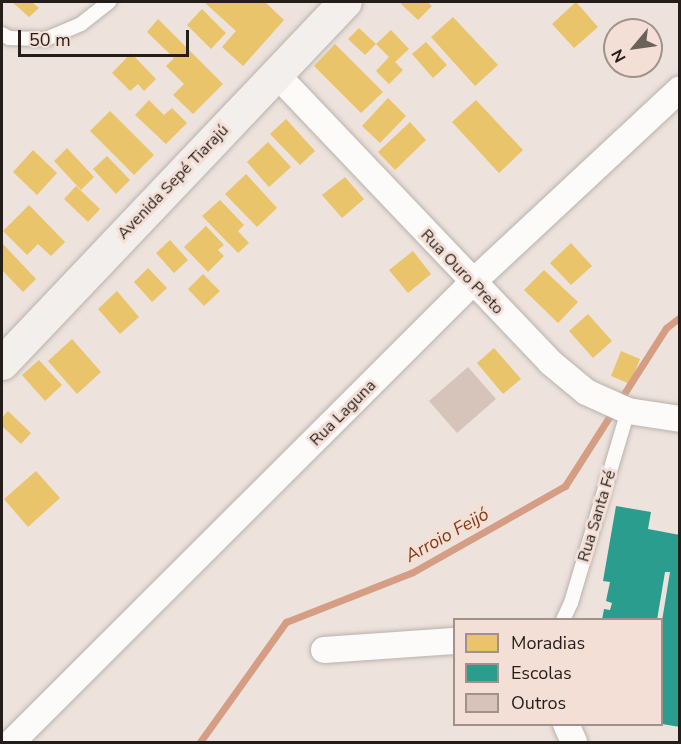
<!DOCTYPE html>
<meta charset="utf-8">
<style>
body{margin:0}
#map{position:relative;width:681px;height:744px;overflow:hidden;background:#ede2dc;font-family:"Nunito Sans",sans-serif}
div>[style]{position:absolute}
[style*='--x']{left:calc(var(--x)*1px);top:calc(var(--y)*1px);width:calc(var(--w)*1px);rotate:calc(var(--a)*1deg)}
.homes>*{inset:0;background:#e9c46a}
.schools>*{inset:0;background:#2a9d8f}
.stream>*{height:7px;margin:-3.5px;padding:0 3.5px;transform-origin:3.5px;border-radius:3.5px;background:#d59e84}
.building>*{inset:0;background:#d6c3b9}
.roads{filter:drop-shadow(0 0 2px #bab2ad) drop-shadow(0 0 2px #bab2ad)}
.lane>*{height:14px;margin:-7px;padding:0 7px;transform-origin:7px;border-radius:7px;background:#fcfbfa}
.street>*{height:26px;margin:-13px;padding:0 13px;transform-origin:13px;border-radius:13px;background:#fcfbfa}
.secondary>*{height:33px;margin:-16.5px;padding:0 16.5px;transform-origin:16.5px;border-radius:16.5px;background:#f3efed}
span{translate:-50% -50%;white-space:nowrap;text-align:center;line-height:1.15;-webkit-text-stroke:6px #f3dfd6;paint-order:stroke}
.street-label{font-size:16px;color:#241d19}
.water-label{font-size:18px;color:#813c17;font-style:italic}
.frame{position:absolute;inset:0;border:3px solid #241d19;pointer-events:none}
.legend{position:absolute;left:453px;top:618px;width:210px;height:108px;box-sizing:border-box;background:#f3dfd6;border:2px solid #a0918a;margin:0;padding:8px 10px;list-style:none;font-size:18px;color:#241d19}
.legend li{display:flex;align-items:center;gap:12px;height:30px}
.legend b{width:30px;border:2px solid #a0918a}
.north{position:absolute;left:603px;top:18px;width:60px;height:60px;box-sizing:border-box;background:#f3dfd6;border:2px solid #a0918a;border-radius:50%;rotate:241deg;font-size:16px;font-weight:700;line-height:24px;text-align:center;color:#241d19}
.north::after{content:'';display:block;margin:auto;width:21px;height:27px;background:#6a625d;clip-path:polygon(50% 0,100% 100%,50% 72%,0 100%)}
.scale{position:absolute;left:18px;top:30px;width:171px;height:27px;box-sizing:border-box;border:3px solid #241d19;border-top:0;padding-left:8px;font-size:18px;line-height:21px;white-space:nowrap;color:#241d19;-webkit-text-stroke:4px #f3dfd6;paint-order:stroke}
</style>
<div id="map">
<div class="homes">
<div style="clip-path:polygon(12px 2px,32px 2px,39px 8px,29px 17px)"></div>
<div style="clip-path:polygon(204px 2px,265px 2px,284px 20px,243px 66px,222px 47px,236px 31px)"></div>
<div style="clip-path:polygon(403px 2px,427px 2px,432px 6px,418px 20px,401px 4px)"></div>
<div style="clip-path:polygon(576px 2px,598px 27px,574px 48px,552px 24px)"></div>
<div style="clip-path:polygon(202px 9px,226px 33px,211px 49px,187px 25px)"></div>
<div style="clip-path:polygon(453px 17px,498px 65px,475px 86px,431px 37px)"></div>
<div style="clip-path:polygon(158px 19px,223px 84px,193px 114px,173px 95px,184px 84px,166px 66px,174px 58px,147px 32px)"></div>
<div style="clip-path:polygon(359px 28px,376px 44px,365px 55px,348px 39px)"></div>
<div style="clip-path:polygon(391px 30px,409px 49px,395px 62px,403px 70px,389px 84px,376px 71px,389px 57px,376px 44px)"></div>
<div style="clip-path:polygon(426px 42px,447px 65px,433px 78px,412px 54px)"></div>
<div style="clip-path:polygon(335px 44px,383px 92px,361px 113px,314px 66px)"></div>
<div style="clip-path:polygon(131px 53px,156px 79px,144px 91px,138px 84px,130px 91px,112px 73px)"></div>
<div style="clip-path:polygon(388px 98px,406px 116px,380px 143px,362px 126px)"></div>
<div style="clip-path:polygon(149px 100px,164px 115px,172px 108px,187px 123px,166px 144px,135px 115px)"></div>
<div style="clip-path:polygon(476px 100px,523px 150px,499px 173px,452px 122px)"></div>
<div style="clip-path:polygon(110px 111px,154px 155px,134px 175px,90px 131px)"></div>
<div style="clip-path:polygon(286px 119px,315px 151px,300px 165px,270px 134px)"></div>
<div style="clip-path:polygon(410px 122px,426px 140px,395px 170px,378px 152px)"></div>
<div style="clip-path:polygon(268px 142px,291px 167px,269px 187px,247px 162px)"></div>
<div style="clip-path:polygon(67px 148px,94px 177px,81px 190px,54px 161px)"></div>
<div style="clip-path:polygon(33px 150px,57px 173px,37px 195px,13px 172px)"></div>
<div style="clip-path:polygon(107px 156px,130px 180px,116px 194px,93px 169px)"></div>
<div style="clip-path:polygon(246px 174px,277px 208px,257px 227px,225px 194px)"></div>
<div style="clip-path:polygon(345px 177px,364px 199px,342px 218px,322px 195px)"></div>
<div style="clip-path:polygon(76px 186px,100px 209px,88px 222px,64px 199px)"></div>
<div style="clip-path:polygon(220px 200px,244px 225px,238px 231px,249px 243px,238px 253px,202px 216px)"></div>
<div style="clip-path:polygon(29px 205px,65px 242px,51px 256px,38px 244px,27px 255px,3px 231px)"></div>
<div style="clip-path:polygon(206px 226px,224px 245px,218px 250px,224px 256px,208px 272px,184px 247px)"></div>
<div style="clip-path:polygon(170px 240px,188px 260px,174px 273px,156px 253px)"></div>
<div style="clip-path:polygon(2px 243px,36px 279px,23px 292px,2px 270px)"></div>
<div style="clip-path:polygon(571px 243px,592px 266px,571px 285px,550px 263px)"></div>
<div style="clip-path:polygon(413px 251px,431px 274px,408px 293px,389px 270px)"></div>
<div style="clip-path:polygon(148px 268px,167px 288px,152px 302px,134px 282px)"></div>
<div style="clip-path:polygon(544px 270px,578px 302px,558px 323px,524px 290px)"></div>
<div style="clip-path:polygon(203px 274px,220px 291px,204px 306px,188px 289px)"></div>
<div style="clip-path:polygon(117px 291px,139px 317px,120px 334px,98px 309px)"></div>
<div style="clip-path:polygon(588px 314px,612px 341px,593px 358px,569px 331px)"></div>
<div style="clip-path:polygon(72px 339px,101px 372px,77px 394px,48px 361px)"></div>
<div style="clip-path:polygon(494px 348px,521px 379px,503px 394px,477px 363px)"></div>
<div style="clip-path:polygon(621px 351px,640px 359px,630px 384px,611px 376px)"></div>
<div style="clip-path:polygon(39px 360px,62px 385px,45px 401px,22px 375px)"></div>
<div style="clip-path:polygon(8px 411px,31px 433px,21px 444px,2px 426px,2px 418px)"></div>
<div style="clip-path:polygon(36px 471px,60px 498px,28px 527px,4px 499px)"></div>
</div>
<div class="schools">
<div style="clip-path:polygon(616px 506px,651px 512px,648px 529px,680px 535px,680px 727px,662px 724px,662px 621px,670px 572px,665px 572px,657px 620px,602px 620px,604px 609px,610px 610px,612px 603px,606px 601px,610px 582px,603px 581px)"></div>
</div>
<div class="stream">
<div style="--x:200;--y:742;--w:148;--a:-54.4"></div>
<div style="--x:286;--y:622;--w:136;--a:-21.5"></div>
<div style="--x:413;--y:572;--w:175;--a:-29.5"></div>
<div style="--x:565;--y:486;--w:188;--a:-57.4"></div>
<div style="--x:666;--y:328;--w:18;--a:-38"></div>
</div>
<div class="building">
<div style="clip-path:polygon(468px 367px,496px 399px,457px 433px,429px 401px)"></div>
</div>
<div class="roads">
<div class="lane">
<div style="--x:2;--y:34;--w:8;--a:30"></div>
<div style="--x:9;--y:38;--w:37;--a:2"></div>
<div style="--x:46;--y:39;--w:38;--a:-23"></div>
<div style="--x:81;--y:24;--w:36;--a:-38"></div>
<div style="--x:563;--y:620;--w:19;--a:-65"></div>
<div style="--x:571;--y:603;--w:200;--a:-73.5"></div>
</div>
<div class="street">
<div style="--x:276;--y:74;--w:398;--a:46.4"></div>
<div style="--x:550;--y:362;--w:47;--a:39.8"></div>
<div style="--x:586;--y:392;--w:46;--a:24.3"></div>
<div style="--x:628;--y:411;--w:53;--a:8.7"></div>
<div style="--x:324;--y:650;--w:130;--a:-4"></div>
<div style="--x:566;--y:724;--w:20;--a:66"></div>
<div style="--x:12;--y:742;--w:650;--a:-44.94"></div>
<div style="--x:472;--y:283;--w:284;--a:-43"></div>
</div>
<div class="secondary">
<div style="--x:2;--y:363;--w:498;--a:-46.5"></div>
</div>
</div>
<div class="street-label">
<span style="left:173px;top:182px;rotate:-46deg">Avenida Sepé Tiarajú</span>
<span style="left:462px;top:272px;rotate:46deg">Rua Ouro Preto</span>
<span style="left:343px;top:413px;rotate:-45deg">Rua Laguna</span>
<span style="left:597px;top:516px;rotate:-73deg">Rua Santa Fé</span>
</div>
<div class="water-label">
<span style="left:447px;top:535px;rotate:-29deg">Arroio Feijó</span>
</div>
<div class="frame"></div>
<ul class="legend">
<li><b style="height:16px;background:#e9c46a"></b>Moradias</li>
<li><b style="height:16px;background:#2a9d8f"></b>Escolas</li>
<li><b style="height:16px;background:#d6c3b9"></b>Outros</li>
</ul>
<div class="north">N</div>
<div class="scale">50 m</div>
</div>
